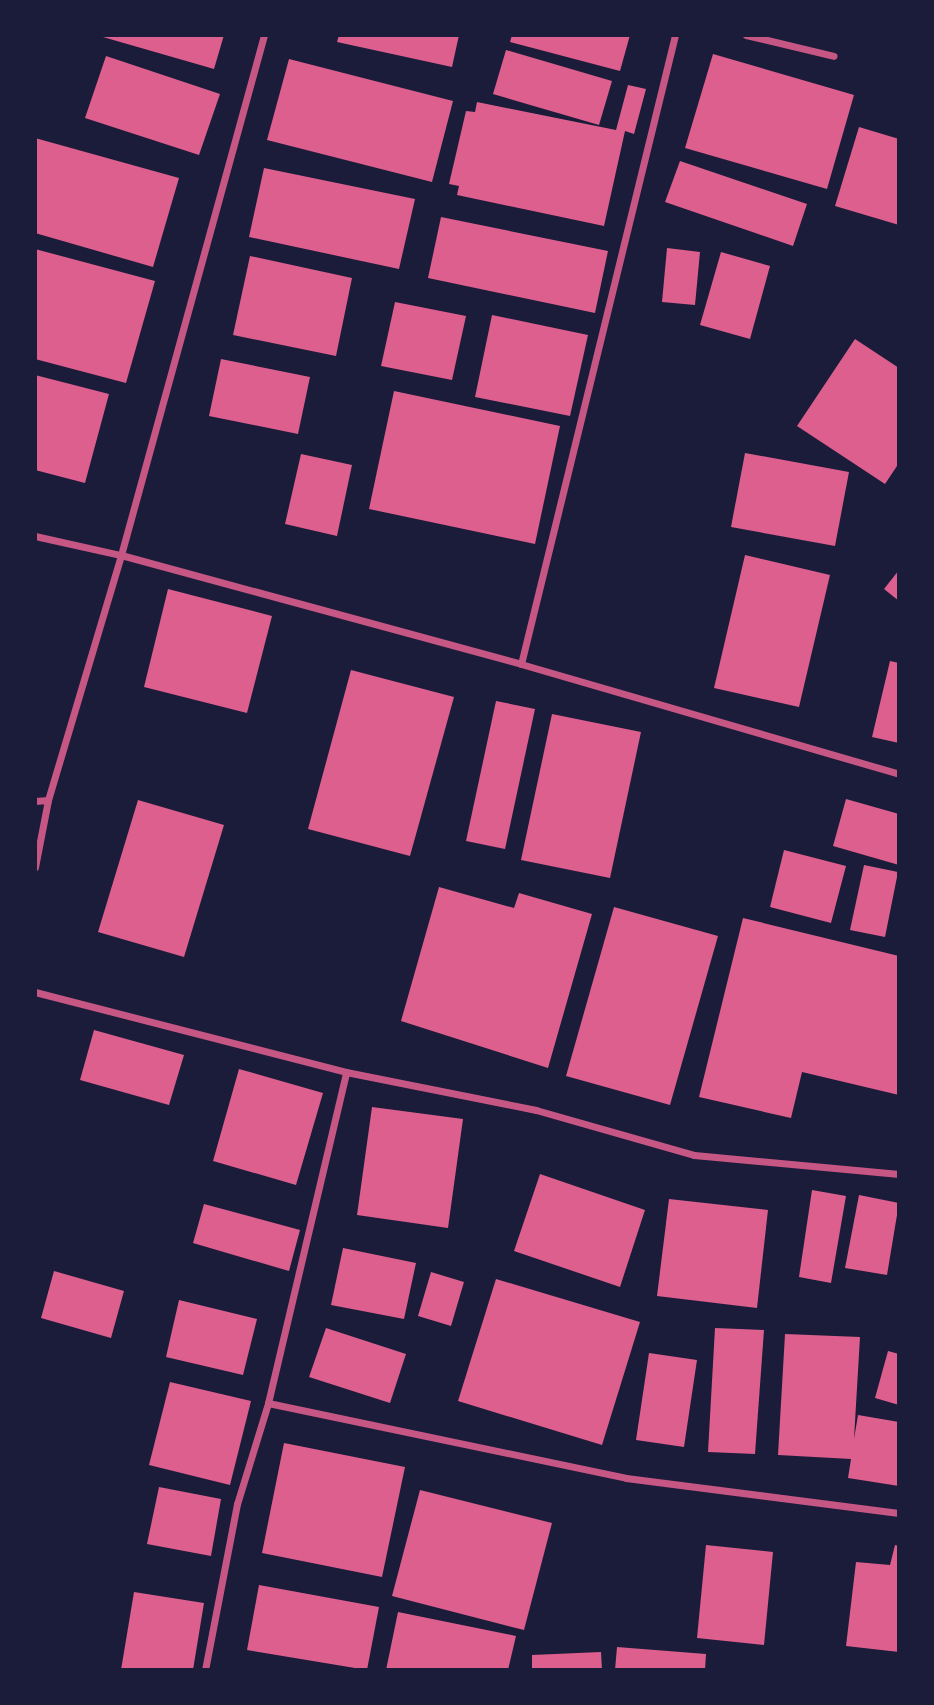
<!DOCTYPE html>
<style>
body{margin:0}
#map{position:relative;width:934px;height:1705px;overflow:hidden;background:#1b1b3a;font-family:"Fira Sans",sans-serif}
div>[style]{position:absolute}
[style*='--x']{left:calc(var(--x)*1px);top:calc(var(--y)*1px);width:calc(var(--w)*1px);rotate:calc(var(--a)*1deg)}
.building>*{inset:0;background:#dd5f8e}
.minor>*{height:7px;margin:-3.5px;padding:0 3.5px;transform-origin:3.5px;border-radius:3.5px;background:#c65784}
span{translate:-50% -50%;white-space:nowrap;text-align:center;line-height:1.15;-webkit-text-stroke:6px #1b1b3a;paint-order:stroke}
.frame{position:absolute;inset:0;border:37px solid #1b1b3a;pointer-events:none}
</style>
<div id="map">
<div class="building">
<div style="clip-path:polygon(96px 35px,224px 35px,214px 69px)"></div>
<div style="clip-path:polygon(339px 35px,459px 35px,452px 67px,337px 42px)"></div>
<div style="clip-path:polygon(512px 35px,630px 35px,620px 71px,510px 42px)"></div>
<div style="clip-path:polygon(506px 50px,612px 81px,599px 125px,493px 94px)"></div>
<div style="clip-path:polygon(713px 54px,854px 95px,827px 189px,685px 148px)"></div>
<div style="clip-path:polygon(106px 56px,220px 94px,199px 155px,85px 118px)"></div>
<div style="clip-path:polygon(289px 59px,453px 101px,432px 182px,267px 140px)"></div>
<div style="clip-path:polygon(628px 85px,646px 89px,634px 134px,625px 131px,604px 226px,457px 195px,459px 186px,449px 184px,466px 111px,475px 112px,477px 102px,616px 130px)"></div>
<div style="clip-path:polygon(859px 127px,899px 139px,899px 225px,835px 206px)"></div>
<div style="clip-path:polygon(35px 138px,179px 178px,153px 267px,35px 233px)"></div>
<div style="clip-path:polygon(680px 161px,807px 204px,793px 246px,665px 202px)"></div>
<div style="clip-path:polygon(264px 168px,415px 199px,399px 269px,249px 237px)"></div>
<div style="clip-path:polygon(441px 217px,608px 251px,595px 313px,428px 278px)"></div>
<div style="clip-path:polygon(667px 248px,700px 252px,695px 305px,662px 302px)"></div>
<div style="clip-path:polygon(35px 249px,155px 281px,126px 383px,35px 359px)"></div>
<div style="clip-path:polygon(721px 252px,770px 266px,750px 339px,700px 325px)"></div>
<div style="clip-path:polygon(250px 256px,352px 278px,336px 356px,233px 335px)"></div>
<div style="clip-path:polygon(395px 302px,466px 316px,452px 380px,381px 366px)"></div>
<div style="clip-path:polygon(492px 315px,588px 335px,570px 416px,475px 397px)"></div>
<div style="clip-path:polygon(855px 339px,899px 368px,899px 463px,885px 484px,797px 426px)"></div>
<div style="clip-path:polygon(221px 359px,310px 377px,298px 434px,209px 416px)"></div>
<div style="clip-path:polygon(35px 375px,109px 394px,85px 483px,35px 470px)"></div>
<div style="clip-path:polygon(394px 391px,560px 426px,535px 544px,369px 509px)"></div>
<div style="clip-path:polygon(745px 453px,849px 472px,835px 546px,731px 527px)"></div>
<div style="clip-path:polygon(301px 454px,352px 465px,337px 536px,285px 524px)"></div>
<div style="clip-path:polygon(745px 555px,830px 575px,799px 707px,714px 688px)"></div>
<div style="clip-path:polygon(899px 570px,899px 601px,884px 589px)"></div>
<div style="clip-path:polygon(168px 589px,272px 616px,247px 713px,144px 687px)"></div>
<div style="clip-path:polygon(890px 661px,899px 663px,899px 743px,872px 737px)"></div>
<div style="clip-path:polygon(351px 670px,454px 697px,410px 856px,308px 829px)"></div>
<div style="clip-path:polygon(496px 701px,535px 709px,505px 849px,466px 841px)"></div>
<div style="clip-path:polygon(552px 714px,641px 732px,610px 878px,521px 860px)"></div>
<div style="clip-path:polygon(846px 799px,899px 814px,899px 865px,833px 846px)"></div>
<div style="clip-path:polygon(138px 800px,224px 825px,184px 957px,98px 932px)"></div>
<div style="clip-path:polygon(784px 850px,846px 866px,831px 923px,770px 907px)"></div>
<div style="clip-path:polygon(864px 865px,898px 872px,885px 937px,850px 930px)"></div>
<div style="clip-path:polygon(439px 887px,514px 908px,519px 893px,592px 914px,548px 1068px,401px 1021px)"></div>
<div style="clip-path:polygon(614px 907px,718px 936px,670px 1105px,566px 1076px)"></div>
<div style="clip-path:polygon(743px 918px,899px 956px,899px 1095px,802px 1072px,791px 1118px,699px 1097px)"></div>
<div style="clip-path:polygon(94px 1030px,184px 1055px,169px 1105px,80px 1080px)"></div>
<div style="clip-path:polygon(239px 1069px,323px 1093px,296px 1185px,213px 1161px)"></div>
<div style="clip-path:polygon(372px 1107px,463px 1119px,448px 1228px,357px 1215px)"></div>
<div style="clip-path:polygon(540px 1174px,645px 1210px,620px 1287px,514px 1251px)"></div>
<div style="clip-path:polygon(812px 1190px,846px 1196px,831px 1283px,799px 1277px)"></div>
<div style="clip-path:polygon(859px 1195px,899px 1203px,887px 1275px,845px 1268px)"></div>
<div style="clip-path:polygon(669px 1199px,768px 1210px,757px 1308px,657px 1296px)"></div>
<div style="clip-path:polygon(204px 1204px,300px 1230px,289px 1271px,193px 1243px)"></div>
<div style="clip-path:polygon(343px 1248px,416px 1263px,404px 1319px,331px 1305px)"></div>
<div style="clip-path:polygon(54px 1271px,124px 1291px,111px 1338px,41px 1318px)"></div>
<div style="clip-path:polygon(431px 1272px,464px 1282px,451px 1326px,418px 1316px)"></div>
<div style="clip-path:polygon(496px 1279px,640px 1322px,602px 1445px,458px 1401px)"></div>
<div style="clip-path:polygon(179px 1300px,257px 1319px,243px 1375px,166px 1357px)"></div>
<div style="clip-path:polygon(326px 1328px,406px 1354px,390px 1403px,309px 1377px)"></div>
<div style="clip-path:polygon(715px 1328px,764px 1330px,755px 1454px,708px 1452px)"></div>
<div style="clip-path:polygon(785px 1334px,860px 1337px,854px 1439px,858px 1415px,899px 1422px,899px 1486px,848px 1478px,851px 1459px,778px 1455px)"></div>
<div style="clip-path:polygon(888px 1351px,899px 1354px,899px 1405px,875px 1398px)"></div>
<div style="clip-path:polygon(649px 1353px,697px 1360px,684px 1447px,636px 1440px)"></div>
<div style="clip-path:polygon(170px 1382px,251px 1401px,230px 1485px,149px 1465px)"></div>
<div style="clip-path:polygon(284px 1443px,405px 1467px,382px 1577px,262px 1553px)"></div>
<div style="clip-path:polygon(159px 1487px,221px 1499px,211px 1556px,147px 1544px)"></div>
<div style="clip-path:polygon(420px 1490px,552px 1523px,524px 1630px,392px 1596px)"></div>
<div style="clip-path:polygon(706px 1545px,773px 1552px,764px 1645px,697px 1638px)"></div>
<div style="clip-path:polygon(895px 1545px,899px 1546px,899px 1652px,846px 1646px,856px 1562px,890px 1565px)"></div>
<div style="clip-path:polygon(259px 1585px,379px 1607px,367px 1670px,247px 1650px)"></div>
<div style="clip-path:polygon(134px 1592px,204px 1603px,193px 1670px,121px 1670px)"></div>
<div style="clip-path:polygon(398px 1612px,516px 1636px,508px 1670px,386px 1670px)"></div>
<div style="clip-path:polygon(617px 1647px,706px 1654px,705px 1670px,615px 1670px)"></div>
<div style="clip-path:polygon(601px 1652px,602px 1670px,532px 1670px,532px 1655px)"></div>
</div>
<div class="minor">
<div style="--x:746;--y:35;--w:90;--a:13.4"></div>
<div style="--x:35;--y:536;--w:88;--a:12.5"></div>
<div style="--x:121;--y:555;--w:415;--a:15.2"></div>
<div style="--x:521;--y:664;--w:394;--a:16.2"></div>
<div style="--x:521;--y:664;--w:648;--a:-76.24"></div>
<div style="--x:35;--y:801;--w:13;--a:-4"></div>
<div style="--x:35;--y:867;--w:68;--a:-79"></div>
<div style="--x:48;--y:800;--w:256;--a:-73.4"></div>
<div style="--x:121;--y:555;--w:539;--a:-74.62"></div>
<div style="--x:35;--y:992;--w:321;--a:14.4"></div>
<div style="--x:346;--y:1072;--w:194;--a:11.3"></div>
<div style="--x:536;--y:1110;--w:164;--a:15.9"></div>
<div style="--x:694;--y:1155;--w:206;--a:5.3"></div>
<div style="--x:268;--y:1403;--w:366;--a:11.8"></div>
<div style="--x:626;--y:1478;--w:275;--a:7.3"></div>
<div style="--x:205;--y:1670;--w:169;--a:-79.1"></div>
<div style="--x:237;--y:1504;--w:106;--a:-72.9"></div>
<div style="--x:268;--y:1403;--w:340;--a:-76.7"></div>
</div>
<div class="frame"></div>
</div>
